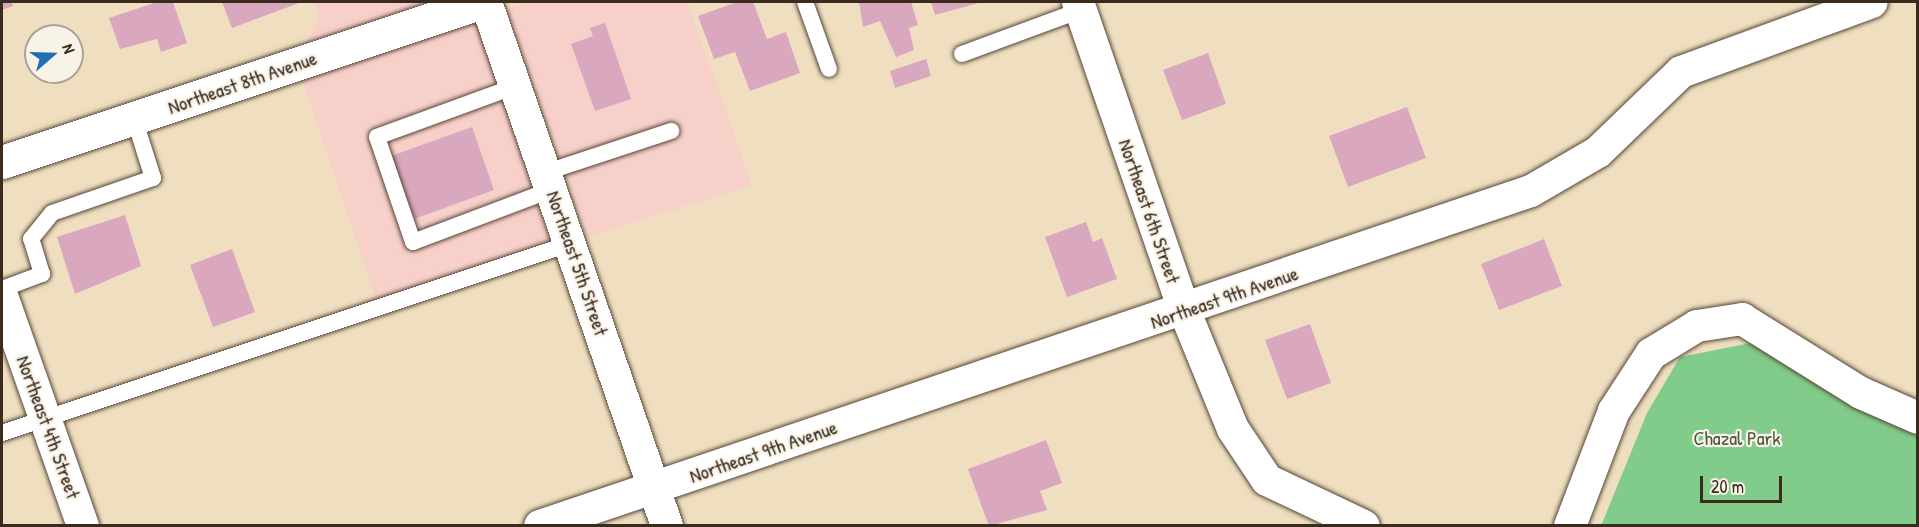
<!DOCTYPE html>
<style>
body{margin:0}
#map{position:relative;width:1919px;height:527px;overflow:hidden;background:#efdfc0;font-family:"Patrick Hand",sans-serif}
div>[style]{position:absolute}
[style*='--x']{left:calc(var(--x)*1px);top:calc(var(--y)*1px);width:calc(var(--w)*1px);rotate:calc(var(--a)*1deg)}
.built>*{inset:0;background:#f7d0ca}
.green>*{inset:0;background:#81cc8a}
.building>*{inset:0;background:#daa8be}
.roads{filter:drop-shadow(0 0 2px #564536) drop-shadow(0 0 2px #564536)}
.service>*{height:16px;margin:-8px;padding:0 8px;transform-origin:8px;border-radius:8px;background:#fff}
.minor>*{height:32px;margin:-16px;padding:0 16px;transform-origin:16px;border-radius:16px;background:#fff}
.secondary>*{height:33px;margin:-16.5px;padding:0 16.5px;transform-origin:16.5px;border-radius:16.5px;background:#fff}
span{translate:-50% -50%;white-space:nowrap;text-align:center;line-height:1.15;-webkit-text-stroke:4.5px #f7f3e8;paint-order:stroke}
.street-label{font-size:20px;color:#3b2a1e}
.park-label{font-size:20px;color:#505b3e}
.frame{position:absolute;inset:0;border:3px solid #3b2a1e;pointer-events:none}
.north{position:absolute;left:24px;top:24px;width:60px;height:60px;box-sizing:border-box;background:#f7f3e8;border:2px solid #aca397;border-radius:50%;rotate:70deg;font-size:16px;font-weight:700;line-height:24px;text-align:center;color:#3b2a1e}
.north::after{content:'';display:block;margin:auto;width:21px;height:27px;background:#1f6fb2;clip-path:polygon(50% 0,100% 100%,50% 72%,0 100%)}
.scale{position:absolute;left:1700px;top:476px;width:82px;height:27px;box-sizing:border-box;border:3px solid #3b2a1e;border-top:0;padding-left:8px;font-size:18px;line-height:21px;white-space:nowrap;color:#3b2a1e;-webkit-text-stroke:4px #f7f3e8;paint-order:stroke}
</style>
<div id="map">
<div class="built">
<div style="clip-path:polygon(314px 2px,437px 2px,305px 46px,320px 17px)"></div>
<div style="clip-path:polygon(529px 2px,688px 2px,752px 185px,588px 237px,506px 9px)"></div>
<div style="clip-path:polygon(475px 19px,557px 247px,378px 304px,301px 77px)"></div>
</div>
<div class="green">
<div style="clip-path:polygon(1751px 343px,1917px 435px,1917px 525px,1601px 526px,1647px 413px,1680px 357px)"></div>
</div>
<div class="building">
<div style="clip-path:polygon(2px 2px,12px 2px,13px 6px,2px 10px)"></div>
<div style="clip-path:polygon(157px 2px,173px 2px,187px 43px,161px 52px,157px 39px,120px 49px,109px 18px)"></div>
<div style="clip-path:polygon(222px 2px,298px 2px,299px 3px,232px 28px)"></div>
<div style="clip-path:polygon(737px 2px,753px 2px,767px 39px,786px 32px,800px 73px,750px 91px,735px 52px,714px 59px,698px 16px)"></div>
<div style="clip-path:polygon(859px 2px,911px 2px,918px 25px,909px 28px,914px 50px,896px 57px,880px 21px,863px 27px)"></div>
<div style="clip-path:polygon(931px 2px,982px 2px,935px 15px)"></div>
<div style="clip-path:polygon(605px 23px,631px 99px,595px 111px,571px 44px,593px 36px,590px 28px)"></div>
<div style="clip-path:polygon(1208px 53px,1226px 104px,1182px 120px,1163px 70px)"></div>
<div style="clip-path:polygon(926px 59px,931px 76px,895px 88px,890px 71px)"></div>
<div style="clip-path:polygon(1407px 107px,1426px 158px,1348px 187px,1329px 136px)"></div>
<div style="clip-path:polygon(472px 127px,494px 190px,414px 219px,391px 156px)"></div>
<div style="clip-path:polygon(125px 215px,141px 266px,75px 294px,57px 237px)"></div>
<div style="clip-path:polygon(1086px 222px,1093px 242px,1102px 238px,1117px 279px,1067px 297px,1045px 237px)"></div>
<div style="clip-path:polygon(1544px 239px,1562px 286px,1499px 310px,1481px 264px)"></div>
<div style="clip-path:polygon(232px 249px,255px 312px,213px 327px,190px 265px)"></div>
<div style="clip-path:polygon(1310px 324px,1331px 383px,1287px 399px,1265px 340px)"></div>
<div style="clip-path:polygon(1046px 440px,1062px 483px,1040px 491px,1047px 510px,989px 526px,968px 469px)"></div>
</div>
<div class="roads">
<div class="service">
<div style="--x:805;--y:2;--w:71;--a:70.3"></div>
<div style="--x:962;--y:54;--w:127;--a:-20.3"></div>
<div style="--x:516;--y:86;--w:148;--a:159.9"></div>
<div style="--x:377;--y:137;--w:111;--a:71.1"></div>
<div style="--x:413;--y:242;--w:150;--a:-20.7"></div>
<div style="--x:547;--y:172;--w:131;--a:-18.3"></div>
<div style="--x:2;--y:289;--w:43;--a:-20.6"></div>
<div style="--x:42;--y:274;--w:37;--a:-107"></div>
<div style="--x:31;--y:239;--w:33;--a:-51"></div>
<div style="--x:52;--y:213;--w:107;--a:-19.1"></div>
<div style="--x:153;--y:178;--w:63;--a:-107.6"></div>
<div style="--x:2;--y:433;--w:601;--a:-18.43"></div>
</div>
<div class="minor">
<div style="--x:486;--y:2;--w:554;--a:70.94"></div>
<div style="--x:1078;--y:2;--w:328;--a:71"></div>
<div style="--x:1185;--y:312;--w:126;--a:67.7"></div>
<div style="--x:1233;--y:429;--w:61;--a:56.3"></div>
<div style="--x:1267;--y:480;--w:107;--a:25.4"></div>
<div style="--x:2;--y:296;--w:244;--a:70.6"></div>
<div style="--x:540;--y:526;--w:1046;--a:-18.68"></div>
<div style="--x:1531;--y:191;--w:78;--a:-30.2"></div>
<div style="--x:1598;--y:152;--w:115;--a:-43.9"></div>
<div style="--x:1681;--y:72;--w:203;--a:-20.1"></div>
<div style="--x:1570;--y:526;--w:123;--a:-69.1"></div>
<div style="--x:1614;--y:411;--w:68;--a:-57"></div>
<div style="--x:1651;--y:354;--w:54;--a:-31.3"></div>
<div style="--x:1697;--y:326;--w:46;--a:-8.8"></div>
<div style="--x:1742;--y:319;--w:140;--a:31.9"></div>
<div style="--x:1861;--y:393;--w:62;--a:23.7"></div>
</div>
<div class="secondary">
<div style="--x:2;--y:162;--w:506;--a:-18.43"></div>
</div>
</div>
<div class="street-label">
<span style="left:242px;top:82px;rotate:-19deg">Northeast 8th Avenue</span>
<span style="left:1150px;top:211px;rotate:71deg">Northeast 6th Street</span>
<span style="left:578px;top:263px;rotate:71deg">Northeast 5th Street</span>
<span style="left:1224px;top:297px;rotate:-19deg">Northeast 9th Avenue</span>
<span style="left:49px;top:427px;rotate:70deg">Northeast 4th Street</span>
<span style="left:763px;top:451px;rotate:-19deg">Northeast 9th Avenue</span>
</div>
<div class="park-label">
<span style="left:1737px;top:437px">Chazal Park</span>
</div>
<div class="frame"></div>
<div class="north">N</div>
<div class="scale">20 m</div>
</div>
